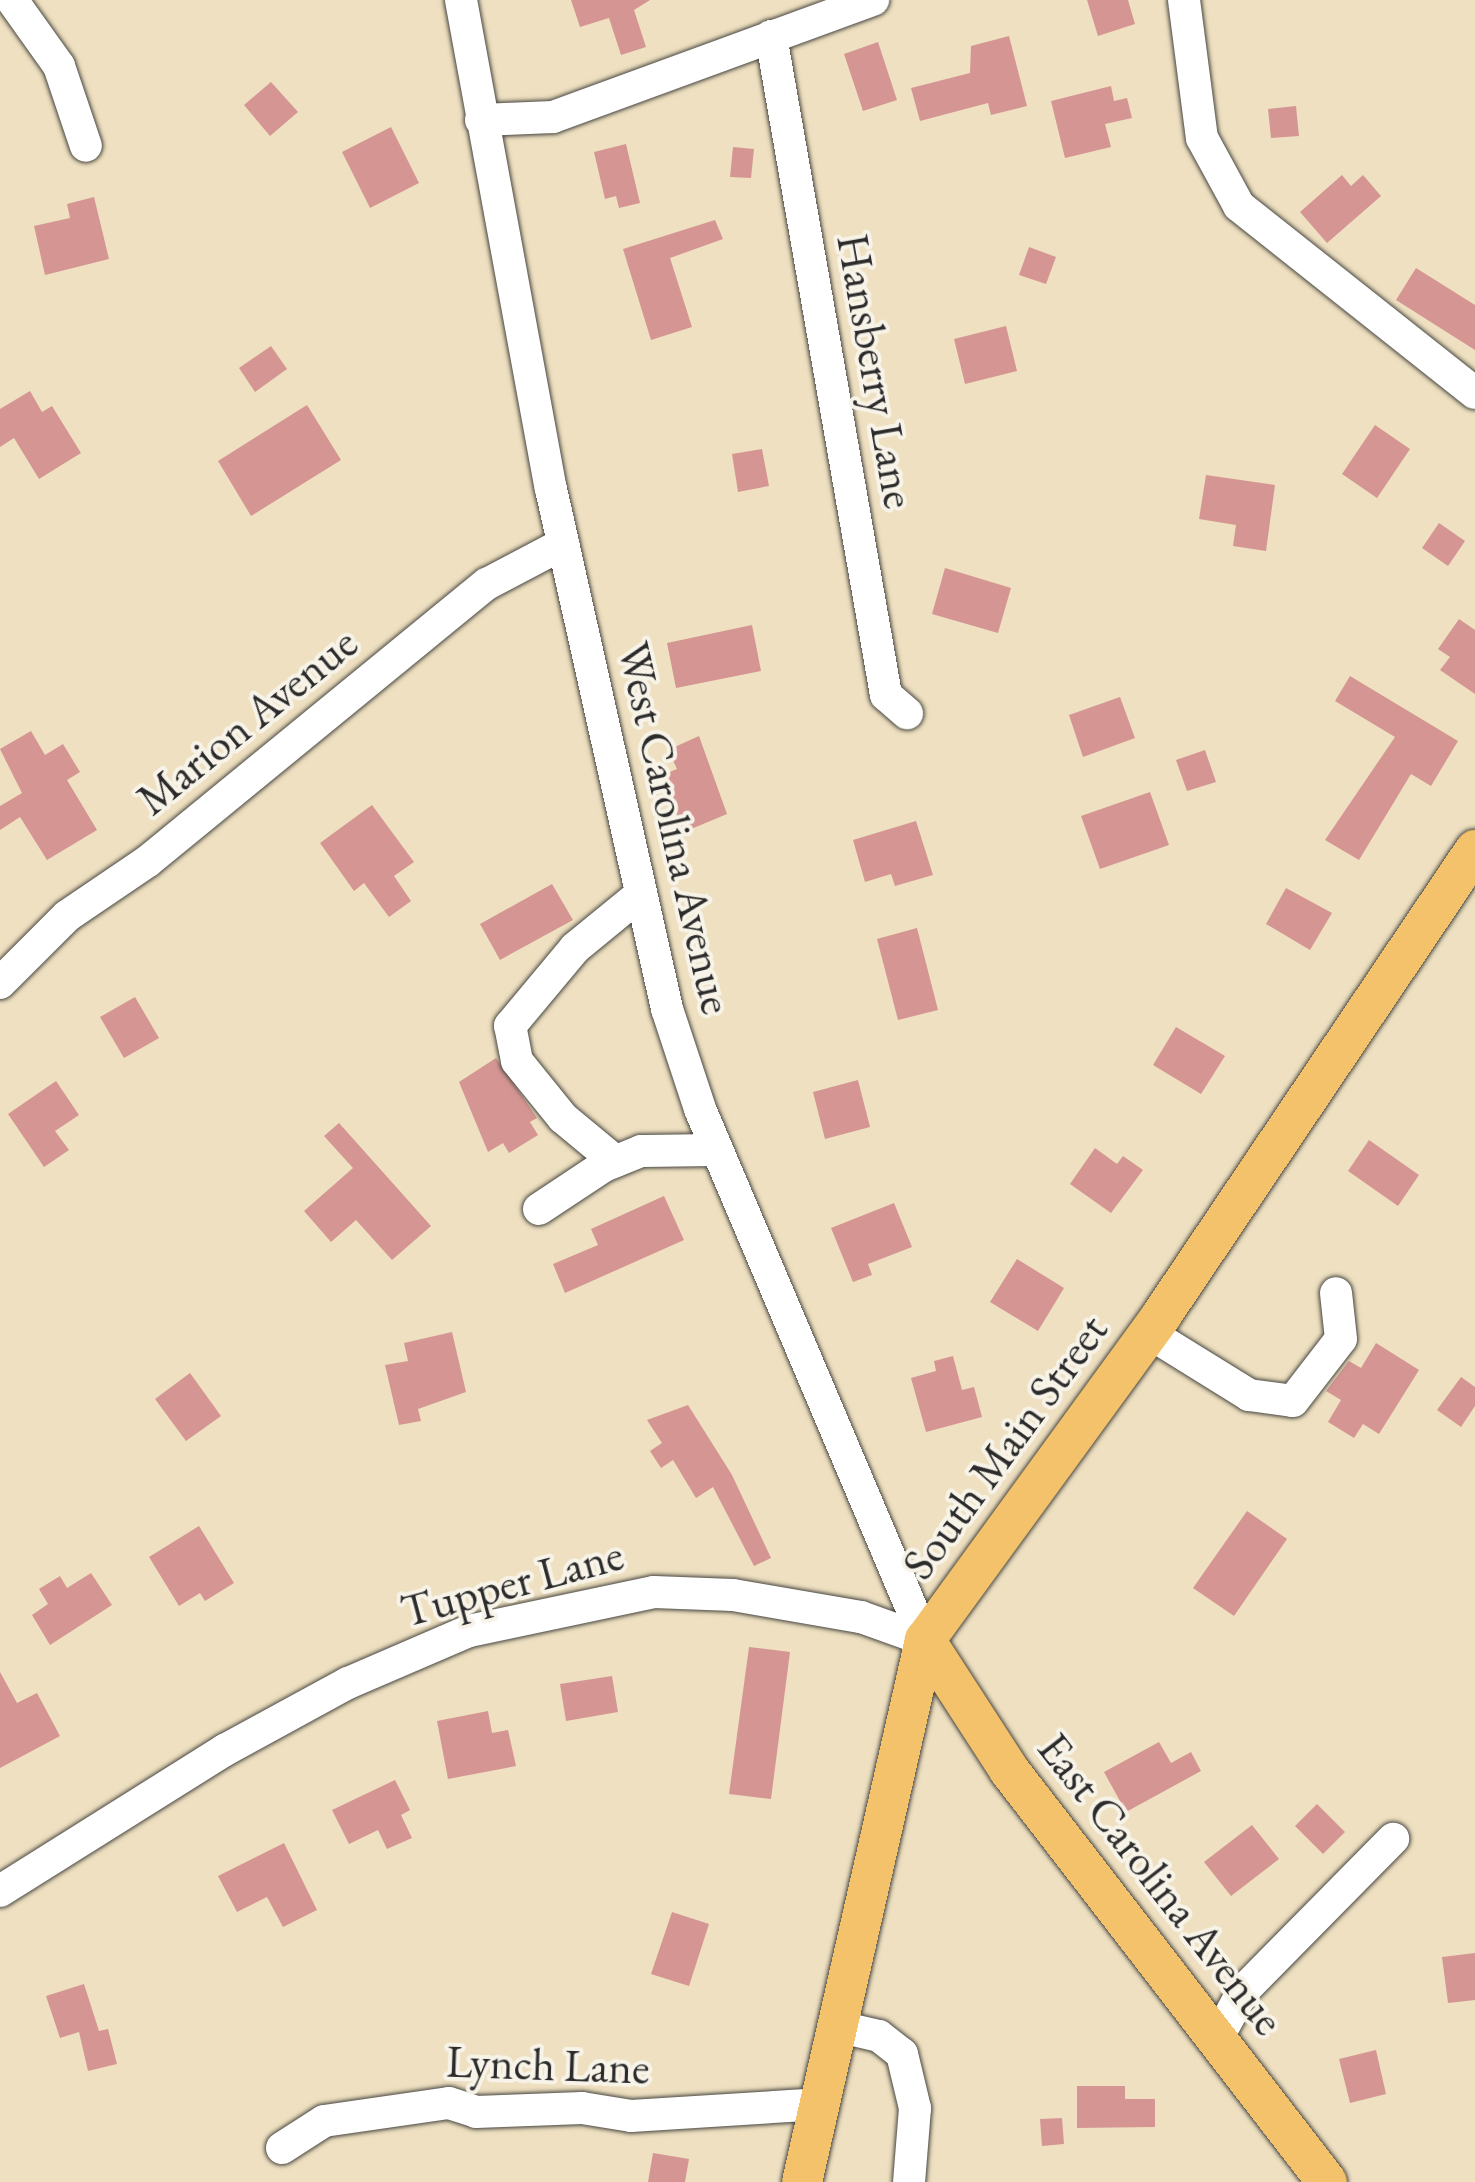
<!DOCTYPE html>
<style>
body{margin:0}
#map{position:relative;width:1475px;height:2182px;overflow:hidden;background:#eee0c0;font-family:"EB Garamond",serif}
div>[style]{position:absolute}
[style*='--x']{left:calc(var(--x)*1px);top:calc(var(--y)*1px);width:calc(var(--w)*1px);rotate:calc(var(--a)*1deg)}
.building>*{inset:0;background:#d59693}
.roads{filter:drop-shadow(0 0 2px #484641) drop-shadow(0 0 2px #484641)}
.minor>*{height:32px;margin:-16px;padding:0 16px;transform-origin:16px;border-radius:16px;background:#fff}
.major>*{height:40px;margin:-20px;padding:0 20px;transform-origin:20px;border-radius:20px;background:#f3c26a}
span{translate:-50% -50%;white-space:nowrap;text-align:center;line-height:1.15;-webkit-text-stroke:8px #f7f3e8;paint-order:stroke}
.street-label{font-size:45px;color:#2b2b2b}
</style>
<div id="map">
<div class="building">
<div style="clip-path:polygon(571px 0,650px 0,634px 10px,646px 47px,621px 55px,609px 18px,580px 27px)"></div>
<div style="clip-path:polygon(1087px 0,1128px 0,1135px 24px,1098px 36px)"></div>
<div style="clip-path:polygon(1009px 36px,1027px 106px,991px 115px,988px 103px,920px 121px,911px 88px,970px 73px,971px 46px)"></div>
<div style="clip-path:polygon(878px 42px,897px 100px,863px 111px,844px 54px)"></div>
<div style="clip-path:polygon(271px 82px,298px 112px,270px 136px,244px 105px)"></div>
<div style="clip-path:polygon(1111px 86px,1114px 101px,1127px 98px,1132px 118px,1105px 124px,1111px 147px,1065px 158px,1051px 101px)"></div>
<div style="clip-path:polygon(1296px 106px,1299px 136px,1271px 138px,1268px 109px)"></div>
<div style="clip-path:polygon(391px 127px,419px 183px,370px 208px,342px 152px)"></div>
<div style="clip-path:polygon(626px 144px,640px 203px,619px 208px,616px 196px,605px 199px,594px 152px)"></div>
<div style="clip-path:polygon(733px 147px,754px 149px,751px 178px,730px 177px)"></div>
<div style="clip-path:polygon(1342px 175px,1351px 186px,1363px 175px,1381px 196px,1327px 243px,1300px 212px)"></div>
<div style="clip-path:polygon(94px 197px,109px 259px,45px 275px,34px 226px,70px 218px,67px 204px)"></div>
<div style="clip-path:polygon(715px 220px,723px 239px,670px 258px,692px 327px,651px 340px,623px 249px)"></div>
<div style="clip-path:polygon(1029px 247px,1056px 257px,1046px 284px,1019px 275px)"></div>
<div style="clip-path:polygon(1416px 268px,1475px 305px,1475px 350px,1396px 300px)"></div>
<div style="clip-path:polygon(1006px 326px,1017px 371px,965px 384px,954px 339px)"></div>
<div style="clip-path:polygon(271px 346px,287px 369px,255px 392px,239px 368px)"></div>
<div style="clip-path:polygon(30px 391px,42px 412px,52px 406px,81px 453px,39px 479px,14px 438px,0 447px,0 409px)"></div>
<div style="clip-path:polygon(307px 405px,341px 460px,251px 516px,218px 461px)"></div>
<div style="clip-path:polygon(1375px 425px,1410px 449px,1377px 498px,1342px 474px)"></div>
<div style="clip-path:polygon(762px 449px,769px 486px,738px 492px,732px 454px)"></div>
<div style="clip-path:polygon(1206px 475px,1275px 485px,1266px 551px,1233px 546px,1236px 525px,1199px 519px)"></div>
<div style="clip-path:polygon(1439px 523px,1465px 541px,1448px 566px,1422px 548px)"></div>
<div style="clip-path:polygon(945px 568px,1011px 588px,998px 633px,932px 614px)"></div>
<div style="clip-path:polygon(1459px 619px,1475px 630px,1475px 694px,1440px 670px,1450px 657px,1438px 649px)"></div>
<div style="clip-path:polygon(752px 625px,761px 671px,676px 688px,667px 643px)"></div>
<div style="clip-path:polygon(1350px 676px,1458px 741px,1431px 786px,1411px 774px,1359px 860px,1325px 840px,1395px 737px,1335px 701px)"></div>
<div style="clip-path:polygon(1120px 697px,1135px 738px,1083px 757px,1069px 715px)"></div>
<div style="clip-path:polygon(31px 731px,45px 755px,63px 744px,80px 772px,67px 780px,97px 830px,47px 860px,20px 817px,0 830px,0 806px,22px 793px,0 749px)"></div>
<div style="clip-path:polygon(699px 736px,727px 814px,684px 832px,660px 776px,677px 769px,668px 750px)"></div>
<div style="clip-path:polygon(1205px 750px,1216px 782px,1187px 791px,1176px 760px)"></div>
<div style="clip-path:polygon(1150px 792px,1169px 845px,1100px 869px,1081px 816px)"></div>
<div style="clip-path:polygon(372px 805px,414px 862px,394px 876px,411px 901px,389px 917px,364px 883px,354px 891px,320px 843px)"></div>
<div style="clip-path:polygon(916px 821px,933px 875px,895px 886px,891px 874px,865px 882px,853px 840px)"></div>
<div style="clip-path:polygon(552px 884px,573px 920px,500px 960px,480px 924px)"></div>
<div style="clip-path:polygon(1286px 888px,1332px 913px,1310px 950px,1266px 924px)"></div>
<div style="clip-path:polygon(917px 928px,938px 1010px,898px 1020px,877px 939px)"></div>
<div style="clip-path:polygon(135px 997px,159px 1038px,124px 1058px,100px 1017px)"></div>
<div style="clip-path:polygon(1176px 1027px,1225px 1056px,1201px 1094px,1153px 1065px)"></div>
<div style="clip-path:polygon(496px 1058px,537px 1118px,530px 1122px,538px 1135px,509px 1153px,503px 1143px,488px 1152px,459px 1082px)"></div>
<div style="clip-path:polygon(858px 1080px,870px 1127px,825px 1139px,813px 1092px)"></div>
<div style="clip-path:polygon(56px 1081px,79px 1115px,55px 1131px,69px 1150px,44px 1167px,8px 1114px)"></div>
<div style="clip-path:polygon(339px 1123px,431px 1226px,392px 1260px,356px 1220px,331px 1242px,304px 1211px,353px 1168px,324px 1136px)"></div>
<div style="clip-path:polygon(1369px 1140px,1419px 1175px,1398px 1206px,1348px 1171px)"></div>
<div style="clip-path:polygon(1095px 1148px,1117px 1164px,1123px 1156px,1143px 1170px,1111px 1213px,1070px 1184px)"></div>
<div style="clip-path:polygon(664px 1196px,684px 1240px,565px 1293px,553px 1264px,598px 1245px,591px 1229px)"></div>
<div style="clip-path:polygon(894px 1203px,912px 1247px,868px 1264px,872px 1275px,853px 1282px,831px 1228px)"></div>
<div style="clip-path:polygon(1017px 1259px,1064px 1288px,1038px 1331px,990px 1302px)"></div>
<div style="clip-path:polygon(452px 1332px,466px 1392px,418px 1409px,421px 1421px,399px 1425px,385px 1365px,408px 1361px,404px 1343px)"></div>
<div style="clip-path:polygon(1376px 1343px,1419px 1370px,1379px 1434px,1363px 1424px,1354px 1438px,1328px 1422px,1341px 1400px,1326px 1391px,1349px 1361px,1361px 1368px)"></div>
<div style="clip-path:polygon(953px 1356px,962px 1390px,974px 1387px,982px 1417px,926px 1432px,911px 1378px,936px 1371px,934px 1361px)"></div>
<div style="clip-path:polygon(190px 1373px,221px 1416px,186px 1441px,155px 1399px)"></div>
<div style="clip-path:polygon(1461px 1377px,1475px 1387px,1475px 1406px,1461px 1427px,1437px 1410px)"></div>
<div style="clip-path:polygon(688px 1405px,732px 1475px,771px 1558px,754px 1566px,713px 1487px,696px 1498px,673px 1460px,661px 1468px,650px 1451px,662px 1443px,647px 1420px)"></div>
<div style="clip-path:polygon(1247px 1511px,1287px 1539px,1234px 1616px,1193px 1588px)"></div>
<div style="clip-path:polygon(199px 1526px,234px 1583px,205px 1601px,200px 1593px,179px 1606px,149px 1557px)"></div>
<div style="clip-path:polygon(91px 1573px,112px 1605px,50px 1645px,32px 1615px,48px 1604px,39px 1589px,60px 1576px,67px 1588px)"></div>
<div style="clip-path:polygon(749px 1647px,790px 1652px,771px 1799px,729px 1794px)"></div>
<div style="clip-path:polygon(0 1672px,17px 1703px,37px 1693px,60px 1736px,0 1768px)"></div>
<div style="clip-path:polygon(612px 1676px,618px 1712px,566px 1721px,560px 1684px)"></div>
<div style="clip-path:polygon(488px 1711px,492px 1733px,508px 1730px,516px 1766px,448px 1779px,437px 1721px)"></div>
<div style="clip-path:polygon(1159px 1742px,1171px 1763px,1191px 1752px,1201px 1771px,1126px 1812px,1104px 1772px)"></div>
<div style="clip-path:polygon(395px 1780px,410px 1810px,401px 1815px,412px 1838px,387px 1849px,378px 1830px,349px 1844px,332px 1810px)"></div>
<div style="clip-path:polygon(1317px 1804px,1345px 1832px,1323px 1854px,1295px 1826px)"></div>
<div style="clip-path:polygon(1252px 1825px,1279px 1859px,1231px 1896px,1204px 1862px)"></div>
<div style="clip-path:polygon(284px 1843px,317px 1910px,283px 1927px,267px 1897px,237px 1912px,218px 1876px)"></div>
<div style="clip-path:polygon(672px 1912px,709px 1924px,689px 1986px,651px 1974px)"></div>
<div style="clip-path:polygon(1475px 1953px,1475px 2000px,1448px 2003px,1442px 1957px)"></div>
<div style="clip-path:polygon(84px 1984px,99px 2031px,108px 2029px,117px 2064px,88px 2071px,79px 2032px,60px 2038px,46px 1996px)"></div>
<div style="clip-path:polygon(1376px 2050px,1386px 2094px,1350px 2103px,1339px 2059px)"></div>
<div style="clip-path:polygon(1077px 2086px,1125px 2086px,1125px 2099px,1155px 2099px,1155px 2127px,1077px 2128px)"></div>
<div style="clip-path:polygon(1062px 2118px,1064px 2144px,1042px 2146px,1040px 2119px)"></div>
<div style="clip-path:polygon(653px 2153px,689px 2159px,685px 2182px,648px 2182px)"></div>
</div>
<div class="roads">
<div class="minor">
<div style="--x:12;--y:0;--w:81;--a:54.5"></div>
<div style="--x:59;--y:66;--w:84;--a:71.4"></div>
<div style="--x:461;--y:0;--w:497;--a:79.6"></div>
<div style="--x:551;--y:489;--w:533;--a:77.42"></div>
<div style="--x:667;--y:1009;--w:105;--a:71.7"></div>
<div style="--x:700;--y:1109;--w:577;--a:67.04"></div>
<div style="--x:1184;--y:0;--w:139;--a:82.6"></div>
<div style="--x:1202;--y:138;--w:77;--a:61.4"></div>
<div style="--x:1239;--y:206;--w:301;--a:38.4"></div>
<div style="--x:771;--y:36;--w:669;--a:80.1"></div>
<div style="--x:886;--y:695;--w:28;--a:41"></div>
<div style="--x:481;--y:120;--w:72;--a:-2.4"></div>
<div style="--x:553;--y:117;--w:341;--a:-20.1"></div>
<div style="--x:0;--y:983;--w:95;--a:-45"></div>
<div style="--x:67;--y:916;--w:98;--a:-34.2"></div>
<div style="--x:148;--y:861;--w:438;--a:-39.3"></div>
<div style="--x:487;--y:584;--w:86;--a:-27.8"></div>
<div style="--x:615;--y:1161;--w:67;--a:-140.4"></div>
<div style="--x:563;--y:1118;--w:73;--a:-128.9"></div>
<div style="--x:517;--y:1061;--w:36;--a:-101"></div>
<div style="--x:510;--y:1026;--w:102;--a:-50.2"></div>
<div style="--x:575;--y:948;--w:85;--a:-39.3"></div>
<div style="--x:539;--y:1209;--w:78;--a:-33.5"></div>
<div style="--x:604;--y:1166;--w:40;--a:-22"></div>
<div style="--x:641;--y:1151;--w:76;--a:-0.8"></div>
<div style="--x:1149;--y:1333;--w:118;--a:31.8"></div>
<div style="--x:1249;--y:1395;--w:44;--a:7.8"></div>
<div style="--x:1293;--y:1401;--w:78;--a:-52.3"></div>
<div style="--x:1341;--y:1339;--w:46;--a:-96.2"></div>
<div style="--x:0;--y:1891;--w:266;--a:-32.1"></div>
<div style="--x:225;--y:1750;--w:140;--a:-28.6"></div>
<div style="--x:348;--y:1683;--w:132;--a:-23.3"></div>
<div style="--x:469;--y:1631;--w:189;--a:-11.9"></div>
<div style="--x:654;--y:1592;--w:79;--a:2.2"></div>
<div style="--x:733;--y:1595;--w:130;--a:9.8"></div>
<div style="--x:861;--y:1617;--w:68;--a:19.8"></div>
<div style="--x:840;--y:2027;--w:40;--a:13"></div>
<div style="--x:879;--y:2036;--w:29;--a:38"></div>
<div style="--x:902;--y:2054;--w:56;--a:76.5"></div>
<div style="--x:915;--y:2108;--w:74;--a:94.6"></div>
<div style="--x:1217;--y:2039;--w:55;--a:-61.6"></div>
<div style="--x:1243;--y:1991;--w:214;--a:-45.4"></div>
<div style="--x:282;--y:2148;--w:50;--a:-32.7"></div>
<div style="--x:324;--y:2121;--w:126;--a:-8.2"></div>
<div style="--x:449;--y:2103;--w:28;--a:18"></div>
<div style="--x:476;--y:2112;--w:106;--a:-2.2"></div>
<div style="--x:582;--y:2108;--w:50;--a:9.3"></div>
<div style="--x:631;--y:2116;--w:191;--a:-3.6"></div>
</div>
<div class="major">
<div style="--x:925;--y:1640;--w:155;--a:57.1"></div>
<div style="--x:1009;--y:1770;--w:520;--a:52.34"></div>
<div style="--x:802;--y:2182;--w:556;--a:-77.21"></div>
<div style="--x:925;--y:1640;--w:401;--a:-53.9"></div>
<div style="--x:1161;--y:1316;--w:562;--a:-56.03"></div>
</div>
</div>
<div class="street-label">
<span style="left:876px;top:371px;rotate:80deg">Hansberry Lane</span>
<span style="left:247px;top:721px;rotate:-39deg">Marion Avenue</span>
<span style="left:675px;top:828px;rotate:77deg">West Carolina Avenue</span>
<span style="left:1005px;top:1447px;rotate:-54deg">South Main Street</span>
<span style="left:512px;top:1583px;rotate:-15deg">Tupper Lane</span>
<span style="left:1161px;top:1884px;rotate:52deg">East Carolina Avenue</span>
<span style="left:548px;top:2065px;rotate:2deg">Lynch Lane</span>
</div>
</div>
